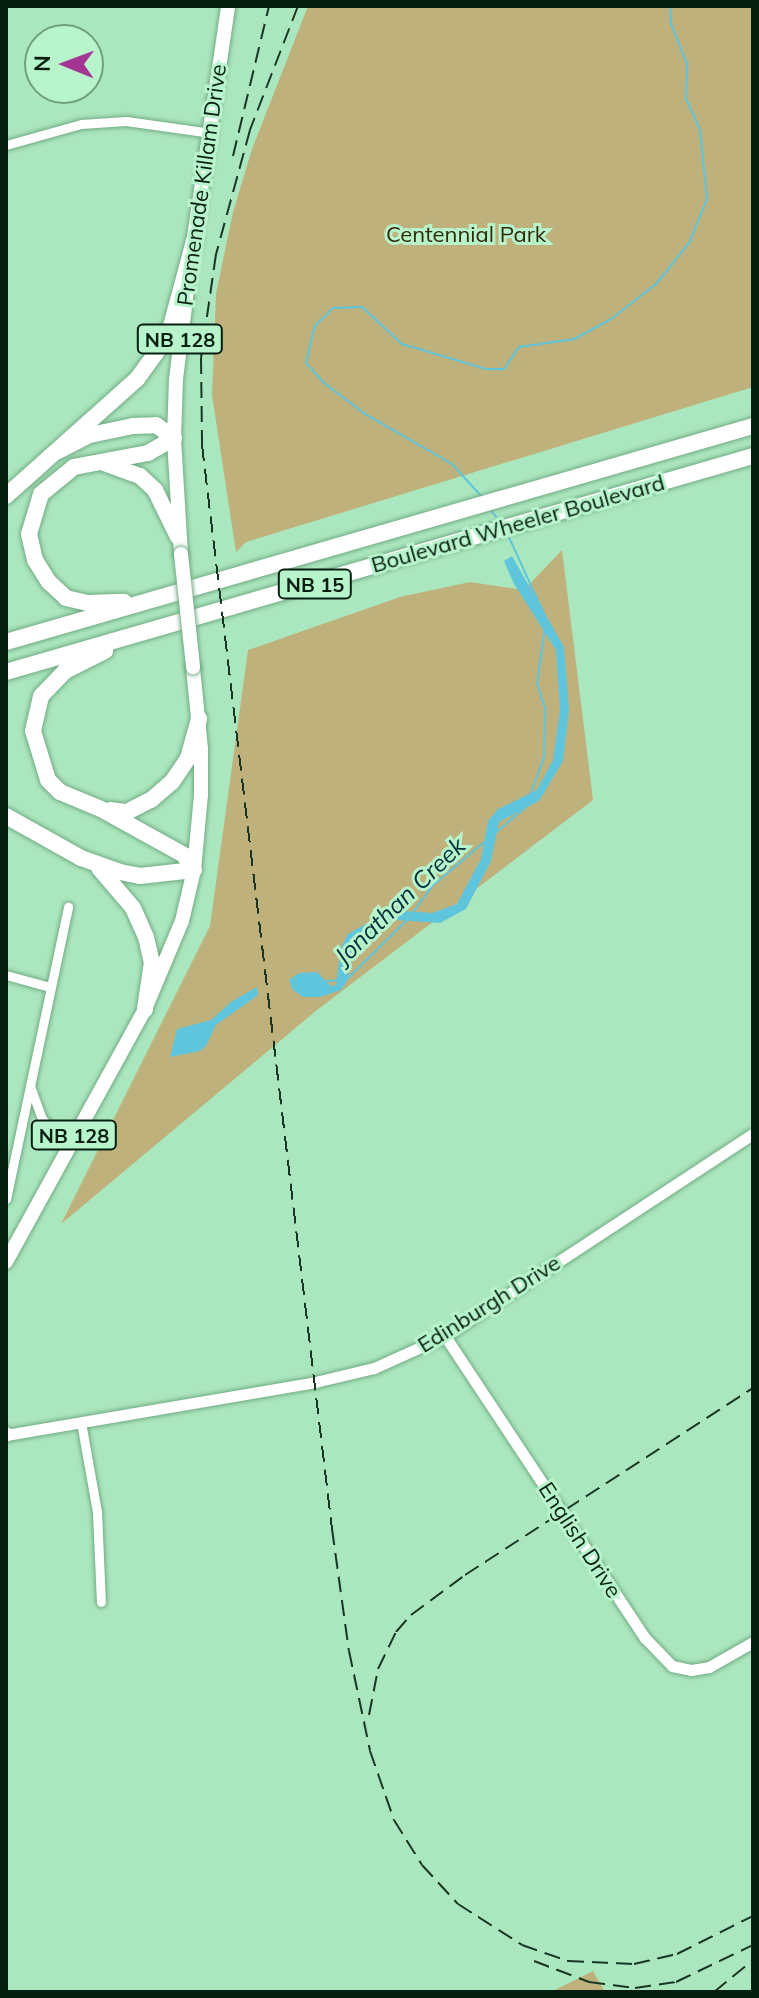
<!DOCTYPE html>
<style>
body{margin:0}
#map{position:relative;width:759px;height:1998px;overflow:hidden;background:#abe7be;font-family:Mulish,sans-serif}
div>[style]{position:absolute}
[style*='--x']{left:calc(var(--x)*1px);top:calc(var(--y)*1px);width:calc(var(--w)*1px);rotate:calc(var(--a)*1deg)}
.green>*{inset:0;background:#bfb17c}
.water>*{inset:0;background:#5fc5dc}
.stream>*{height:2px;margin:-1px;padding:0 1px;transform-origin:1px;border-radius:1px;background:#5fc5dc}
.roads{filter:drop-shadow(0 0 2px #72ab84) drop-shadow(0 0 2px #72ab84)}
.minor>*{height:9px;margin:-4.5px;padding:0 4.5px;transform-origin:4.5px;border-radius:4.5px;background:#fff}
.tertiary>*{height:11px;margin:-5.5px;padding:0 5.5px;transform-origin:5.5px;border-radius:5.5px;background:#fff}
.primary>*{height:14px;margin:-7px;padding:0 7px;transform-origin:7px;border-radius:7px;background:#fff}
.motorway>*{height:16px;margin:-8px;padding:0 8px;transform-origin:8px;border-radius:8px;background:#fff}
.rail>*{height:2px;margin-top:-1px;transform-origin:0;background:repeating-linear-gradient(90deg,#193524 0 16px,transparent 0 24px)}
.bridges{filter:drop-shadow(0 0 2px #72ab84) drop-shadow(0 0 2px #72ab84)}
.primary-bridge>*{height:14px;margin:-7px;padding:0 7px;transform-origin:7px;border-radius:7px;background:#fff}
span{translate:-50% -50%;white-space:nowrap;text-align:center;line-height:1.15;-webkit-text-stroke:6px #b8f4cb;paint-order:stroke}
.shield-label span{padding:2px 6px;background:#b8f4cb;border:2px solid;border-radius:6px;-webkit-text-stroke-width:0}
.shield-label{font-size:20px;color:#071f11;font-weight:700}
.street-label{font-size:22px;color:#071f11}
.park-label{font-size:22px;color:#322906}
.water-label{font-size:24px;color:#00303a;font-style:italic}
.frame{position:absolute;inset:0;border:8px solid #071f11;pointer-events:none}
.north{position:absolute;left:24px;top:24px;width:80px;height:80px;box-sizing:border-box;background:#b8f4cb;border:2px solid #719f81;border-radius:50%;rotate:271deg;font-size:22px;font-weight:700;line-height:32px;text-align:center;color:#071f11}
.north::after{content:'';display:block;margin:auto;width:28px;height:36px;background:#a43593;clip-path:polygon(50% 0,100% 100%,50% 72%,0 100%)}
</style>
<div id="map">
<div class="green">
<div style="clip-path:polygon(308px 6px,753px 6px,753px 387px,246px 542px,236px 552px,212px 395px,216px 294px,233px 212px,252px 149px)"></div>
<div style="clip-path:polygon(562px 550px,593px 800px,317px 1010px,61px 1224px,210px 926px,248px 650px,400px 597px,470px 582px,524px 590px)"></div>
<div style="clip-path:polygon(593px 1971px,605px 1992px,551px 1992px)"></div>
</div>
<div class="water">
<div style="clip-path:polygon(512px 556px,564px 647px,569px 710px,563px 761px,539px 801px,499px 822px,491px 861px,466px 909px,440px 923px,394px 920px,356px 943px,347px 981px,341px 990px,320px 997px,303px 997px,293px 990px,289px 980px,299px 973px,317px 972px,331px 986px,336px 985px,341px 947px,348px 934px,390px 910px,432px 913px,457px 904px,481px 859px,488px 821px,498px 809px,537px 790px,553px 760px,560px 710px,556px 650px,514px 584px,504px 561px)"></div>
<div style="clip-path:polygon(257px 987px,258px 995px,216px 1025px,206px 1046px,200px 1051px,170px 1057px,177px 1029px,211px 1020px,231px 1002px)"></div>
</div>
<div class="stream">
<div style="--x:483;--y:498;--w:46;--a:-132.4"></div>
<div style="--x:452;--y:464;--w:100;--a:-150.1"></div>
<div style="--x:365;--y:414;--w:51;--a:-142.9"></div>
<div style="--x:324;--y:383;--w:27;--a:-132"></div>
<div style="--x:306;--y:363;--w:37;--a:-77"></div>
<div style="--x:314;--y:327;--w:27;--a:-45"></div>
<div style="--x:333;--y:308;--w:29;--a:-2"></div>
<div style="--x:362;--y:307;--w:54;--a:42.8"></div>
<div style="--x:402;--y:344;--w:88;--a:16.6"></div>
<div style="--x:486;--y:369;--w:18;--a:0"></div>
<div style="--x:504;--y:369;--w:27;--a:-56"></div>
<div style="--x:519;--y:347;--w:56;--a:-8.3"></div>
<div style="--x:574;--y:339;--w:42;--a:-28.4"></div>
<div style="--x:611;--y:319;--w:57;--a:-37.9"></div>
<div style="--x:656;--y:284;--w:53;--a:-51.2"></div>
<div style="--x:689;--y:243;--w:48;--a:-67.8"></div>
<div style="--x:707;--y:199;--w:69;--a:-95.8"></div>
<div style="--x:700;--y:130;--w:35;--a:-114"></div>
<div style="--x:686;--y:98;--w:34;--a:-88"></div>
<div style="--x:687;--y:64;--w:43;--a:-111.8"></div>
<div style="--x:671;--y:24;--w:18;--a:-93"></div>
<div style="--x:491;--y:510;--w:14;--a:54"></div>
<div style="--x:507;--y:533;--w:89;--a:65.4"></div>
<div style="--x:531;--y:793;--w:37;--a:-70"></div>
<div style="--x:544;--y:758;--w:50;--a:-88.9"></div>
<div style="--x:545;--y:708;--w:25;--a:-108"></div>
<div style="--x:537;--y:684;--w:57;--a:-81.9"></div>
<div style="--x:494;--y:834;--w:42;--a:-40.2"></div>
<div style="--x:414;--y:911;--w:31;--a:-54"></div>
<div style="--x:432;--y:886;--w:67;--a:-40.1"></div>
<div style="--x:347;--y:979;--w:86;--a:-44.5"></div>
<div style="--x:327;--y:981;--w:14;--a:-4"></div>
</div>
<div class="roads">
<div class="minor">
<div style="--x:6;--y:145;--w:78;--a:-15.6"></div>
<div style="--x:81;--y:124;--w:45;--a:-3.8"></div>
<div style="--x:126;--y:121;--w:86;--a:8"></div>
<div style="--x:6;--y:975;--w:46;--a:15.3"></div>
<div style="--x:30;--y:1086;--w:35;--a:70"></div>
<div style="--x:42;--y:1119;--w:16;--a:45"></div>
<div style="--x:53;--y:1130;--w:22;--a:13"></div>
<div style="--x:6;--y:1199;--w:299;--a:-78"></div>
<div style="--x:81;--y:1422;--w:91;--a:79.9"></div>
<div style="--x:97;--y:1512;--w:90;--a:87.5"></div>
</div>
<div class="tertiary">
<div style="--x:445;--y:1336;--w:362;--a:56.5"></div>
<div style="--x:645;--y:1638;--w:39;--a:46"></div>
<div style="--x:672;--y:1666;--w:19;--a:12"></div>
<div style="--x:691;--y:1670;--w:18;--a:-9"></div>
<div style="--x:709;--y:1667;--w:51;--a:-29.6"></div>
<div style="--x:6;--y:1435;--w:314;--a:-9.7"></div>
<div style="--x:315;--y:1382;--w:61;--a:-13.3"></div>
<div style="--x:374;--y:1368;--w:78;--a:-24.3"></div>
<div style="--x:445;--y:1336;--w:368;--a:-33.3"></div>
</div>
<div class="primary">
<div style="--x:192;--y:251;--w:248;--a:-81.6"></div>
<div style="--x:181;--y:554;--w:116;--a:-93.5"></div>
<div style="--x:174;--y:438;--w:59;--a:-88.1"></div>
<div style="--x:176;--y:379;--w:89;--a:-82.9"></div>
<div style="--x:6;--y:1262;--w:289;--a:-61.2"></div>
<div style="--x:145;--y:1009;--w:95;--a:-67.2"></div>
<div style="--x:182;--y:921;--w:52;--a:-76.8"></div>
<div style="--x:194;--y:870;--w:75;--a:-84.7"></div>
<div style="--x:201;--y:795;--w:46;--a:-90"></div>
<div style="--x:201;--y:749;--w:82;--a:-95.6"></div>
<div style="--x:6;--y:1434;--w:1;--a:90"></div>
</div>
<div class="motorway">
<div style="--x:58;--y:451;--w:36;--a:-27"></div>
<div style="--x:90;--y:435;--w:44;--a:-11.8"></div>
<div style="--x:133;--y:426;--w:23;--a:-2"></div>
<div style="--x:156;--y:425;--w:22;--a:36"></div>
<div style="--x:174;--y:438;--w:30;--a:150"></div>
<div style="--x:148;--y:453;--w:75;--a:169.3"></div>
<div style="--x:74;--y:467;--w:43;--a:140.7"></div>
<div style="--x:41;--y:494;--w:42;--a:106.7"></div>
<div style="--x:29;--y:534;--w:27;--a:77"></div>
<div style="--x:35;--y:560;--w:26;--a:58"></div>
<div style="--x:49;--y:582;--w:23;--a:43"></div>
<div style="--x:66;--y:598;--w:23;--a:13"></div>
<div style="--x:88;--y:603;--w:36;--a:-2"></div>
<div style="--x:104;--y:463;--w:38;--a:20"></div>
<div style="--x:140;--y:476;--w:21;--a:43"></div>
<div style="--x:155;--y:490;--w:52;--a:63.9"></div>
<div style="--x:6;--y:496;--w:176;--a:-41.8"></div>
<div style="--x:137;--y:379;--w:32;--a:-54"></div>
<div style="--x:156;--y:353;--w:31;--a:-61"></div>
<div style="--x:171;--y:326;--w:88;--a:-74.9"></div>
<div style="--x:6;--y:642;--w:778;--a:-16.13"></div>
<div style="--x:6;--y:672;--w:778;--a:-16.13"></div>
<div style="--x:110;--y:810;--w:17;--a:7"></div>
<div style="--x:127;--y:812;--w:27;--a:-27"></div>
<div style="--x:151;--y:800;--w:28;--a:-41"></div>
<div style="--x:172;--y:782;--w:29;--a:-56"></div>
<div style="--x:188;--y:758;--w:41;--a:-74.2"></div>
<div style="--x:6;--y:816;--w:86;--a:29.2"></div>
<div style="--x:81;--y:858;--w:41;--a:19.7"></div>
<div style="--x:120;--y:872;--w:20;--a:11"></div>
<div style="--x:140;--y:876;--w:54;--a:-6.3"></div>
<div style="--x:194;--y:870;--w:18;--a:-124"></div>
<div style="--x:184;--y:855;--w:95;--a:-151"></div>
<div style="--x:101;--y:809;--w:44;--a:-157.5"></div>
<div style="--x:60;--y:792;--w:17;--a:-135"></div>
<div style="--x:48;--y:780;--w:51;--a:-107"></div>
<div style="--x:33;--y:731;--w:36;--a:-77"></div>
<div style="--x:41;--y:696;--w:35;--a:-46"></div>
<div style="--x:65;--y:671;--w:45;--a:-26.6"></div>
<div style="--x:99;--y:868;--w:52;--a:49.6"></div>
<div style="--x:133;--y:908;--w:32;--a:66"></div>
<div style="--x:146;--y:937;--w:26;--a:77"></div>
<div style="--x:152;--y:962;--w:48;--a:98.5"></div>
</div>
</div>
<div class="rail">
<div style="--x:298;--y:6;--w:133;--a:111.2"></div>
<div style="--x:250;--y:130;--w:129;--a:105.3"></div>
<div style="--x:216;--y:254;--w:105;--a:98.2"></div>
<div style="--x:201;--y:358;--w:87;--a:89.3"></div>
<div style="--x:202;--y:445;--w:1092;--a:83.16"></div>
<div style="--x:332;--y:1529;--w:123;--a:82.1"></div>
<div style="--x:349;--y:1651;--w:102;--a:78.1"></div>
<div style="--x:370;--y:1751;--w:73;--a:70.8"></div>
<div style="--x:394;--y:1820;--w:53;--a:58.1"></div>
<div style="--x:422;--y:1865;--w:53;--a:47.3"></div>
<div style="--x:458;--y:1904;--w:76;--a:32.6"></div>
<div style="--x:522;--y:1945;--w:49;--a:19.2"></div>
<div style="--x:568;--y:1961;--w:66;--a:2.6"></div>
<div style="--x:634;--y:1964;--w:44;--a:-13.1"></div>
<div style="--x:677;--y:1954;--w:85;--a:-26.6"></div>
<div style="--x:233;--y:156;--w:154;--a:-76.5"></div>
<div style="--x:369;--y:1715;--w:47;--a:-78.9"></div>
<div style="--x:378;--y:1669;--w:41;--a:-64.1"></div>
<div style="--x:396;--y:1632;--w:23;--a:-49"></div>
<div style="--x:411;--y:1615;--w:67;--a:-36.5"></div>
<div style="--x:465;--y:1575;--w:343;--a:-33"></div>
<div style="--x:534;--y:1961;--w:59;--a:20.9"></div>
<div style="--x:589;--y:1982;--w:46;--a:7.4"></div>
<div style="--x:635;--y:1988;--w:41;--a:-8.3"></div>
<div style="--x:676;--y:1982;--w:85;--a:-25.7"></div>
<div style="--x:714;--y:1992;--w:50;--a:-39.4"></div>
</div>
<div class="bridges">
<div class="primary-bridge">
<div style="--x:181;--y:554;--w:114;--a:83.9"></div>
</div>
</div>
<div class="shield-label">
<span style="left:180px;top:339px">NB 128</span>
<span style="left:315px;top:584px">NB 15</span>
<span style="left:74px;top:1135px">NB 128</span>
</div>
<div class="street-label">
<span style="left:202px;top:185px;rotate:-82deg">Promenade Killam Drive</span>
<span style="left:518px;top:524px;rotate:-16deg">Boulevard Wheeler Boulevard</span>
<span style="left:489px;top:1304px;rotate:-32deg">Edinburgh Drive</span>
<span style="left:580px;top:1540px;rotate:57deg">English Drive</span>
</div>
<div class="park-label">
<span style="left:466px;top:235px">Centennial Park</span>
</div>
<div class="water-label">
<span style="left:400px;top:901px;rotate:-44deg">Jonathan Creek</span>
</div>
<div class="frame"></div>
<div class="north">N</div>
</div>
